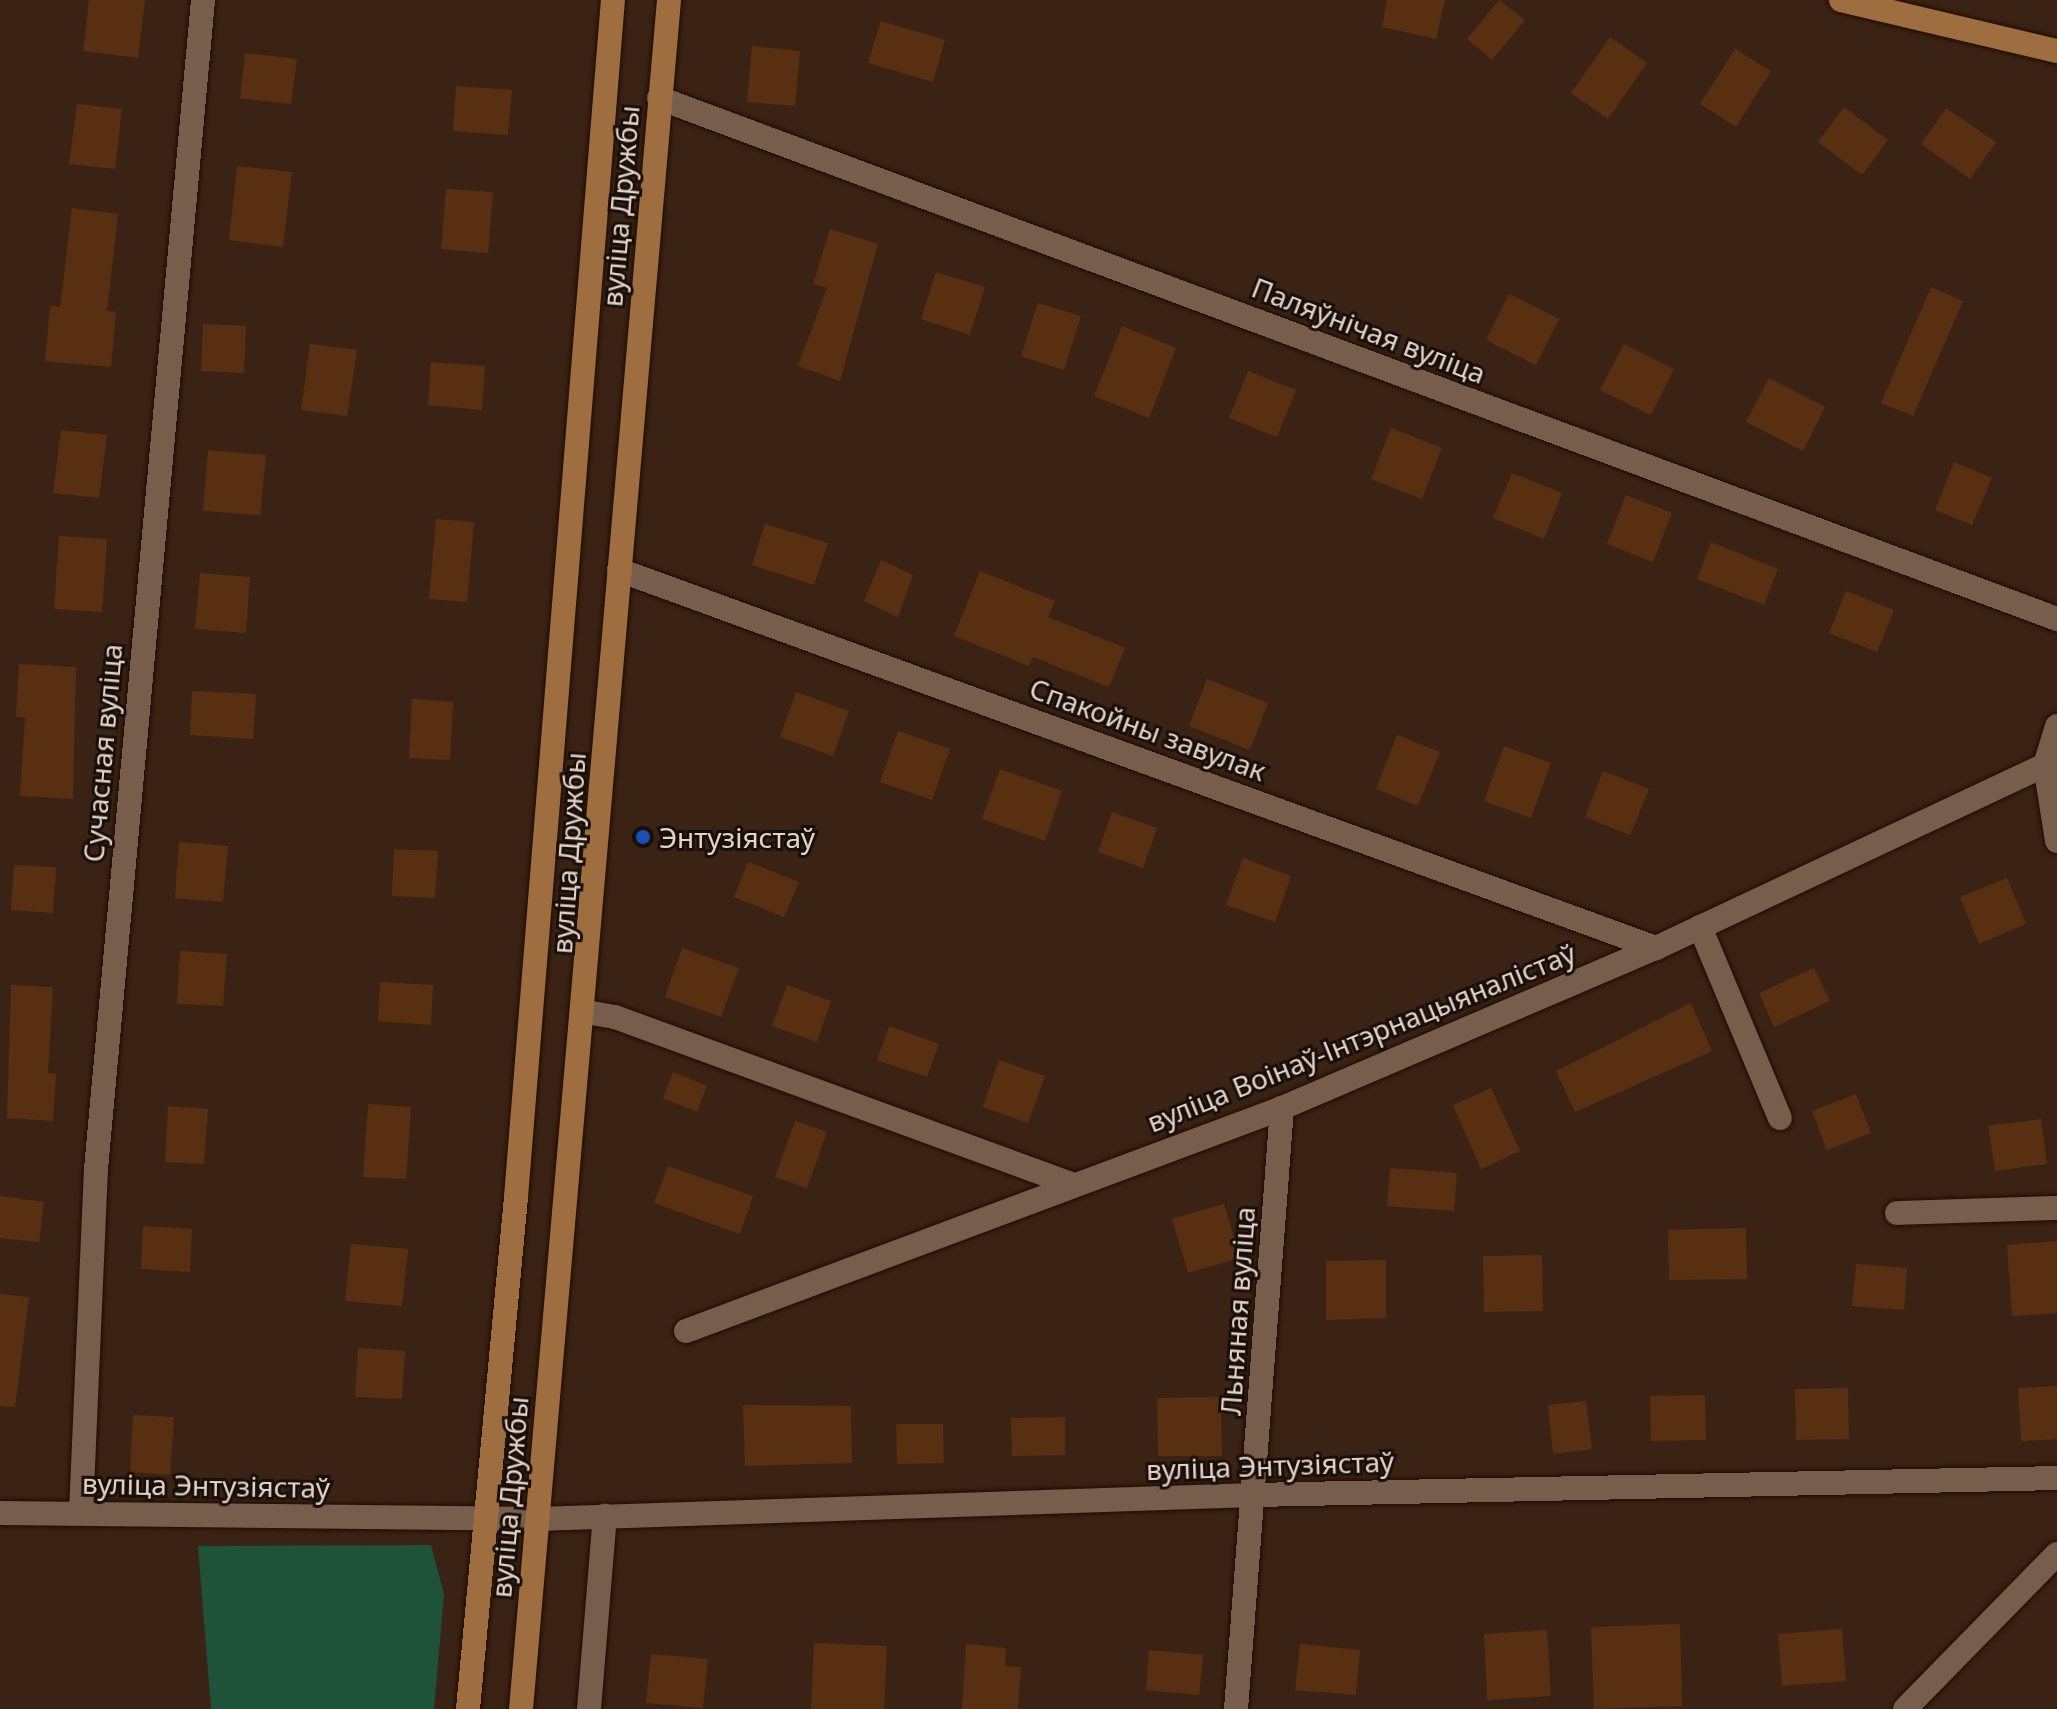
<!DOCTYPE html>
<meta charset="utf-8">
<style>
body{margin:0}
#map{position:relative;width:2057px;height:1709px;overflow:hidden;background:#3a2314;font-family:"Noto Sans",sans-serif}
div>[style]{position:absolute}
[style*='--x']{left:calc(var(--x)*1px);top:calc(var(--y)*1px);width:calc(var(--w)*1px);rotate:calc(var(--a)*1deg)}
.green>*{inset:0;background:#1e5339}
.building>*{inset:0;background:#592f12}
.roads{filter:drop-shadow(0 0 2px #200b01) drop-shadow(0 0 2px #200b01)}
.minor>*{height:24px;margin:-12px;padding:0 12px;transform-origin:12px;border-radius:12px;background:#775d4c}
.major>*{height:24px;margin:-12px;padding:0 12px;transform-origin:12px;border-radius:12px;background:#9e6e41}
.dots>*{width:22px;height:22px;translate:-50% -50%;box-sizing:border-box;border:4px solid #190f09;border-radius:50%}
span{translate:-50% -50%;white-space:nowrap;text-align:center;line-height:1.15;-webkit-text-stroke:6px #190f09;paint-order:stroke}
.street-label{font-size:28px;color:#e3d3ca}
.poi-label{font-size:28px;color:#e3d3ca}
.left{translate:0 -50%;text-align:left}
</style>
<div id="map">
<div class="green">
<div style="clip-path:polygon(431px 1545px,444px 1594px,434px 1709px,211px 1709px,198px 1546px)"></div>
</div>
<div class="building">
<div style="clip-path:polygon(89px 0,145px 0,138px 58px,83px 51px)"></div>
<div style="clip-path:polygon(1387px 0,1445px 0,1436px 39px,1382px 27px)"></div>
<div style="clip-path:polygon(1499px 0,1525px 20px,1492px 60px,1467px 39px)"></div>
<div style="clip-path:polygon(881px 21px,945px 40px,933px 82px,868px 63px)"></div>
<div style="clip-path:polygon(1610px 37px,1647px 63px,1608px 119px,1571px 93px)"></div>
<div style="clip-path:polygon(752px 46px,800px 51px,795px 106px,747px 102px)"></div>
<div style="clip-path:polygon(1735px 49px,1771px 71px,1736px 127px,1700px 104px)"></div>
<div style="clip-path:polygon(245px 53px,297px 59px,291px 104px,240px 98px)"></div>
<div style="clip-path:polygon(456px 86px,512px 90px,508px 135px,453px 131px)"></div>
<div style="clip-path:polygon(77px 104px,122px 109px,115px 169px,69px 164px)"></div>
<div style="clip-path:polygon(1844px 107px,1888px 140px,1862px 175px,1818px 142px)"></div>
<div style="clip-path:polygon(1946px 108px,1996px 142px,1970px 179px,1921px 144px)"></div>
<div style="clip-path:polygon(237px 166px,292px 172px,283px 247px,229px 240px)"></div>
<div style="clip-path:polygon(446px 189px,493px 192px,488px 253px,441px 249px)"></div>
<div style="clip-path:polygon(72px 208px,118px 214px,107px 311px,116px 312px,111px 367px,45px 361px,50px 306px,60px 307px)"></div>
<div style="clip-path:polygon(830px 229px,878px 244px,840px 381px,798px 366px,827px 288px,813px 284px)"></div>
<div style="clip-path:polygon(936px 272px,985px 287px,970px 335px,921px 319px)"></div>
<div style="clip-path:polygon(1931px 287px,1963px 301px,1913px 416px,1881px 403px)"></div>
<div style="clip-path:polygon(1509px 294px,1559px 319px,1536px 365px,1486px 340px)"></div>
<div style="clip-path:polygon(1038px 303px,1081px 316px,1064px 370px,1021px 356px)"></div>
<div style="clip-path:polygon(203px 324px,246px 326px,244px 373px,201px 371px)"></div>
<div style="clip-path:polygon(1122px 326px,1176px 348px,1149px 418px,1094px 396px)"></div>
<div style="clip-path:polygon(310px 344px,357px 350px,347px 416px,301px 410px)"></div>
<div style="clip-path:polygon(1624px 344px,1674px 369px,1651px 415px,1600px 390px)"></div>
<div style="clip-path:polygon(431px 362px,485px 366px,482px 410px,428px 405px)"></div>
<div style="clip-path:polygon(1248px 371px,1296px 390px,1277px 437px,1229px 418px)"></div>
<div style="clip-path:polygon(1769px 378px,1825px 407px,1803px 451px,1746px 422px)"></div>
<div style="clip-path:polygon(1391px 428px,1442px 448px,1422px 499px,1371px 479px)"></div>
<div style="clip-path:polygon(61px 430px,107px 435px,99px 498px,53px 493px)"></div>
<div style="clip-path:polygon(208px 450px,266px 455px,260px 515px,203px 511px)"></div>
<div style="clip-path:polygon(1954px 462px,1992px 478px,1972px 525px,1935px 510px)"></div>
<div style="clip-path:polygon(1512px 473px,1562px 493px,1544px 539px,1493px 518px)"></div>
<div style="clip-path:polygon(1626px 495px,1672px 513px,1653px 562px,1607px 544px)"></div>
<div style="clip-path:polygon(436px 519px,474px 522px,467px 602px,429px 599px)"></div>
<div style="clip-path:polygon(765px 524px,828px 543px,814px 585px,752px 565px)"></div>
<div style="clip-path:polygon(59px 536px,107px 539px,102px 612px,54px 609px)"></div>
<div style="clip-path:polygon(1711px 542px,1778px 569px,1764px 605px,1697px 579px)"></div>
<div style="clip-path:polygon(881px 560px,913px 575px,898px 617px,864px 601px)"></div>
<div style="clip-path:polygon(980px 571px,1055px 601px,1048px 617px,1125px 648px,1109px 687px,1033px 657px,1029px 666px,954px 636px)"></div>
<div style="clip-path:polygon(200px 573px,250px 577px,246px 633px,195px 629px)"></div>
<div style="clip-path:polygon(1846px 591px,1894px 610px,1877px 652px,1829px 633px)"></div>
<div style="clip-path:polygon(19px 664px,76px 667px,73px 799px,20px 796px,25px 718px,16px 717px)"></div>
<div style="clip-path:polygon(1207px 679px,1268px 703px,1250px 750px,1189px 726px)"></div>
<div style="clip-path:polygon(192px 691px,256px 694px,253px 739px,190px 735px)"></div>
<div style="clip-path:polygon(796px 692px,849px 711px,833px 756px,780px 737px)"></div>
<div style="clip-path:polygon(412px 699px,453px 702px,450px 760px,409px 758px)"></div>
<div style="clip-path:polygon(898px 731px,950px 749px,932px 800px,880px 782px)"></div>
<div style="clip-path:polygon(1397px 735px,1440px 752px,1418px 806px,1376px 789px)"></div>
<div style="clip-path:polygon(1504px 746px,1551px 763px,1531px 818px,1484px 801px)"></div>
<div style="clip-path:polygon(1000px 769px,1062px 791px,1045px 841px,982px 819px)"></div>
<div style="clip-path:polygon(1603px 771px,1649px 789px,1630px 835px,1585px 817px)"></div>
<div style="clip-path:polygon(1112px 812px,1157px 828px,1143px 868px,1098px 852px)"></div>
<div style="clip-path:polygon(179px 842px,228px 846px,223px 902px,175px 898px)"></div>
<div style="clip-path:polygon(394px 849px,438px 851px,435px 898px,392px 896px)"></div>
<div style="clip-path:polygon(1243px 858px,1291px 876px,1275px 922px,1226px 905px)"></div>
<div style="clip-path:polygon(748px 862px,799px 882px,784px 917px,734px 897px)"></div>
<div style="clip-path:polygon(14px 865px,56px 867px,53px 913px,11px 910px)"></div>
<div style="clip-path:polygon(2007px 878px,2026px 924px,1979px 944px,1960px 897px)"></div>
<div style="clip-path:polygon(682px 948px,739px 968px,721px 1017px,665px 997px)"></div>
<div style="clip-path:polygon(180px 951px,227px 954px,223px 1006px,177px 1004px)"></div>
<div style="clip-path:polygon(1814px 968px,1830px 1001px,1774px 1027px,1759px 993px)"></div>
<div style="clip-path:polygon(380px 982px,433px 985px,431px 1025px,378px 1021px)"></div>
<div style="clip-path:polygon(11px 985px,53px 987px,48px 1073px,56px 1074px,53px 1121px,7px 1118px)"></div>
<div style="clip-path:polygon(787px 985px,831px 1001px,817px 1042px,772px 1026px)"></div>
<div style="clip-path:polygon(1691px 1003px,1712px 1051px,1575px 1112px,1556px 1071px)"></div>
<div style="clip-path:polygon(889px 1026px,939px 1044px,927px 1077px,877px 1060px)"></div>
<div style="clip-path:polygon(999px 1060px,1045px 1076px,1028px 1123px,983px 1107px)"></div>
<div style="clip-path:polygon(673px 1072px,707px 1086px,697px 1112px,663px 1098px)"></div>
<div style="clip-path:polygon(1491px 1088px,1520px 1151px,1481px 1169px,1453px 1105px)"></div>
<div style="clip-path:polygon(1856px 1094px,1871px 1133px,1827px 1150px,1812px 1111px)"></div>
<div style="clip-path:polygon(368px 1104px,411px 1107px,406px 1179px,363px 1177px)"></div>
<div style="clip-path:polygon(168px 1106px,208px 1109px,204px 1164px,165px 1162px)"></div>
<div style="clip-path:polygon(2041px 1119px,2047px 1164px,1995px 1171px,1988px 1126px)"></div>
<div style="clip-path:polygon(795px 1121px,827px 1132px,807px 1188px,775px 1177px)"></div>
<div style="clip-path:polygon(668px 1166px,753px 1196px,740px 1234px,654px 1203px)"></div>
<div style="clip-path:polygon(1390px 1168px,1457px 1173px,1454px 1211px,1387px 1206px)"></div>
<div style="clip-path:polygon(0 1196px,44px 1202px,39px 1242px,0 1238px)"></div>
<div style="clip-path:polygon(1224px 1204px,1240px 1258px,1188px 1273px,1172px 1219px)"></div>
<div style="clip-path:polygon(143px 1226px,192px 1229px,190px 1272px,141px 1269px)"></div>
<div style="clip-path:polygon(1746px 1228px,1747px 1279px,1669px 1280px,1668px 1230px)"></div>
<div style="clip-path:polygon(2057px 1241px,2057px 1313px,2012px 1316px,2007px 1245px)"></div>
<div style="clip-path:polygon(351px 1244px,408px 1249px,402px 1306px,345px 1301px)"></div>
<div style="clip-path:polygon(1542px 1255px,1543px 1311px,1484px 1312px,1483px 1256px)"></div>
<div style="clip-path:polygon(1386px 1260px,1386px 1318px,1326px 1320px,1326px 1261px)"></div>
<div style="clip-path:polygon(1856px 1264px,1907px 1268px,1904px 1310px,1852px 1306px)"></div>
<div style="clip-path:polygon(0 1294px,29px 1297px,15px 1407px,0 1406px)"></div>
<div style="clip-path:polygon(358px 1348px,405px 1351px,402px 1399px,355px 1397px)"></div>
<div style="clip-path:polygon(2057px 1386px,2057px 1439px,2021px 1441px,2018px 1388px)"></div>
<div style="clip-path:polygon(1848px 1388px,1849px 1439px,1796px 1440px,1795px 1389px)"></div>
<div style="clip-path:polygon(1705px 1395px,1706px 1440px,1651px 1441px,1650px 1396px)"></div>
<div style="clip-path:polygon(1221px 1397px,1222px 1456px,1158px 1456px,1157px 1398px)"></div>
<div style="clip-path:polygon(1586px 1401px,1592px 1449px,1553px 1454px,1548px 1405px)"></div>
<div style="clip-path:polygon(743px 1405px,851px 1406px,852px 1463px,745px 1466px)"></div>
<div style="clip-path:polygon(133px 1415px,174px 1417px,170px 1475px,130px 1472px)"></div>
<div style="clip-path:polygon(1065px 1417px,1065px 1455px,1012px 1456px,1011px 1418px)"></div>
<div style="clip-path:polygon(896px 1424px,943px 1424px,944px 1463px,897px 1464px)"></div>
<div style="clip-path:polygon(1680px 1624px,1682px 1706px,1594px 1709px,1591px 1627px)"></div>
<div style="clip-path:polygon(1842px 1629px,1846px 1681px,1782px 1686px,1778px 1634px)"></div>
<div style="clip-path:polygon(1547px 1630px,1551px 1696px,1487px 1700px,1484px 1634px)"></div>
<div style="clip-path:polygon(814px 1643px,887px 1646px,884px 1709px,811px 1709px)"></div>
<div style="clip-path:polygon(966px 1644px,1006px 1648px,1005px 1666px,1021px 1667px,1018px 1709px,962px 1709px)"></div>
<div style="clip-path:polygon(1300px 1644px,1360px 1650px,1356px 1695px,1295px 1690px)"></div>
<div style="clip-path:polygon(1149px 1650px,1203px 1655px,1199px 1695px,1146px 1690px)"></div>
<div style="clip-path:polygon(651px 1654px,708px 1659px,703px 1708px,646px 1703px)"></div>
</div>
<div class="roads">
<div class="minor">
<div style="--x:659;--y:98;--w:1492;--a:20.44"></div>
<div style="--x:619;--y:570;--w:1104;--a:20.03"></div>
<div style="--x:2057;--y:726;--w:41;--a:107.1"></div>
<div style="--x:2045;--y:765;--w:77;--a:81"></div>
<div style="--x:1700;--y:927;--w:207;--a:67.3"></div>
<div style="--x:586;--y:1012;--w:29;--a:10"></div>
<div style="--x:615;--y:1017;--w:488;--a:20.1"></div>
<div style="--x:1897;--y:1213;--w:160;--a:-1.8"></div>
<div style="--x:686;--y:1331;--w:636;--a:-20.51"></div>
<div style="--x:1282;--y:1108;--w:407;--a:-23.2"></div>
<div style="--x:1656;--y:948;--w:430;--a:-25.2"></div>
<div style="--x:81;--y:1512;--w:343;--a:-87.5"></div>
<div style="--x:96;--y:1169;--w:1174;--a:-84.77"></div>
<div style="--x:0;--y:1513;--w:537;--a:0.64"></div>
<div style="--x:537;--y:1519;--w:717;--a:-1.92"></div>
<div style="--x:1254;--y:1495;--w:803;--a:-1.21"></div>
<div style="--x:589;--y:1709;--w:194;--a:-85.3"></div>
<div style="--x:1236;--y:1709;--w:603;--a:-85.62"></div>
<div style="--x:1905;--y:1709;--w:217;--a:-45.6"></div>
</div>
<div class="major">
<div style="--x:1841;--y:0;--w:222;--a:13.3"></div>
<div style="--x:468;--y:1709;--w:514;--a:-84.64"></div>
<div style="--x:516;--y:1197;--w:1201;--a:-85.37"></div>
<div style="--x:521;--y:1709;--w:1715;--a:-85.05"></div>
</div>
</div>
<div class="dots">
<div style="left:643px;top:837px;background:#1a4fb4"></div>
</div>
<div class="street-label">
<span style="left:620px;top:206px;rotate:-85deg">вуліца Дружбы</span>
<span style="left:1369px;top:330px;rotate:21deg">Паляўнічая вуліца</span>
<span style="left:1148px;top:729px;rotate:20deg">Спакойны завулак</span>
<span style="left:102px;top:753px;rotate:-85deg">Сучасная вуліца</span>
<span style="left:568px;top:853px;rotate:-86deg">вуліца Дружбы</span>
<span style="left:1361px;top:1037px;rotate:-22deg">вуліца Воінаў-Інтэрнацыяналістаў</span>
<span style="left:1237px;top:1311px;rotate:-86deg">Льняная вуліца</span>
<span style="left:1270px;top:1465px;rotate:-2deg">вуліца Энтузіястаў</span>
<span style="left:206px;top:1485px;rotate:1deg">вуліца Энтузіястаў</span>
<span style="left:509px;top:1497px;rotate:-85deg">вуліца Дружбы</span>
</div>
<div class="poi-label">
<span class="left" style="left:659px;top:837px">Энтузіястаў</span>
</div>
</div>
